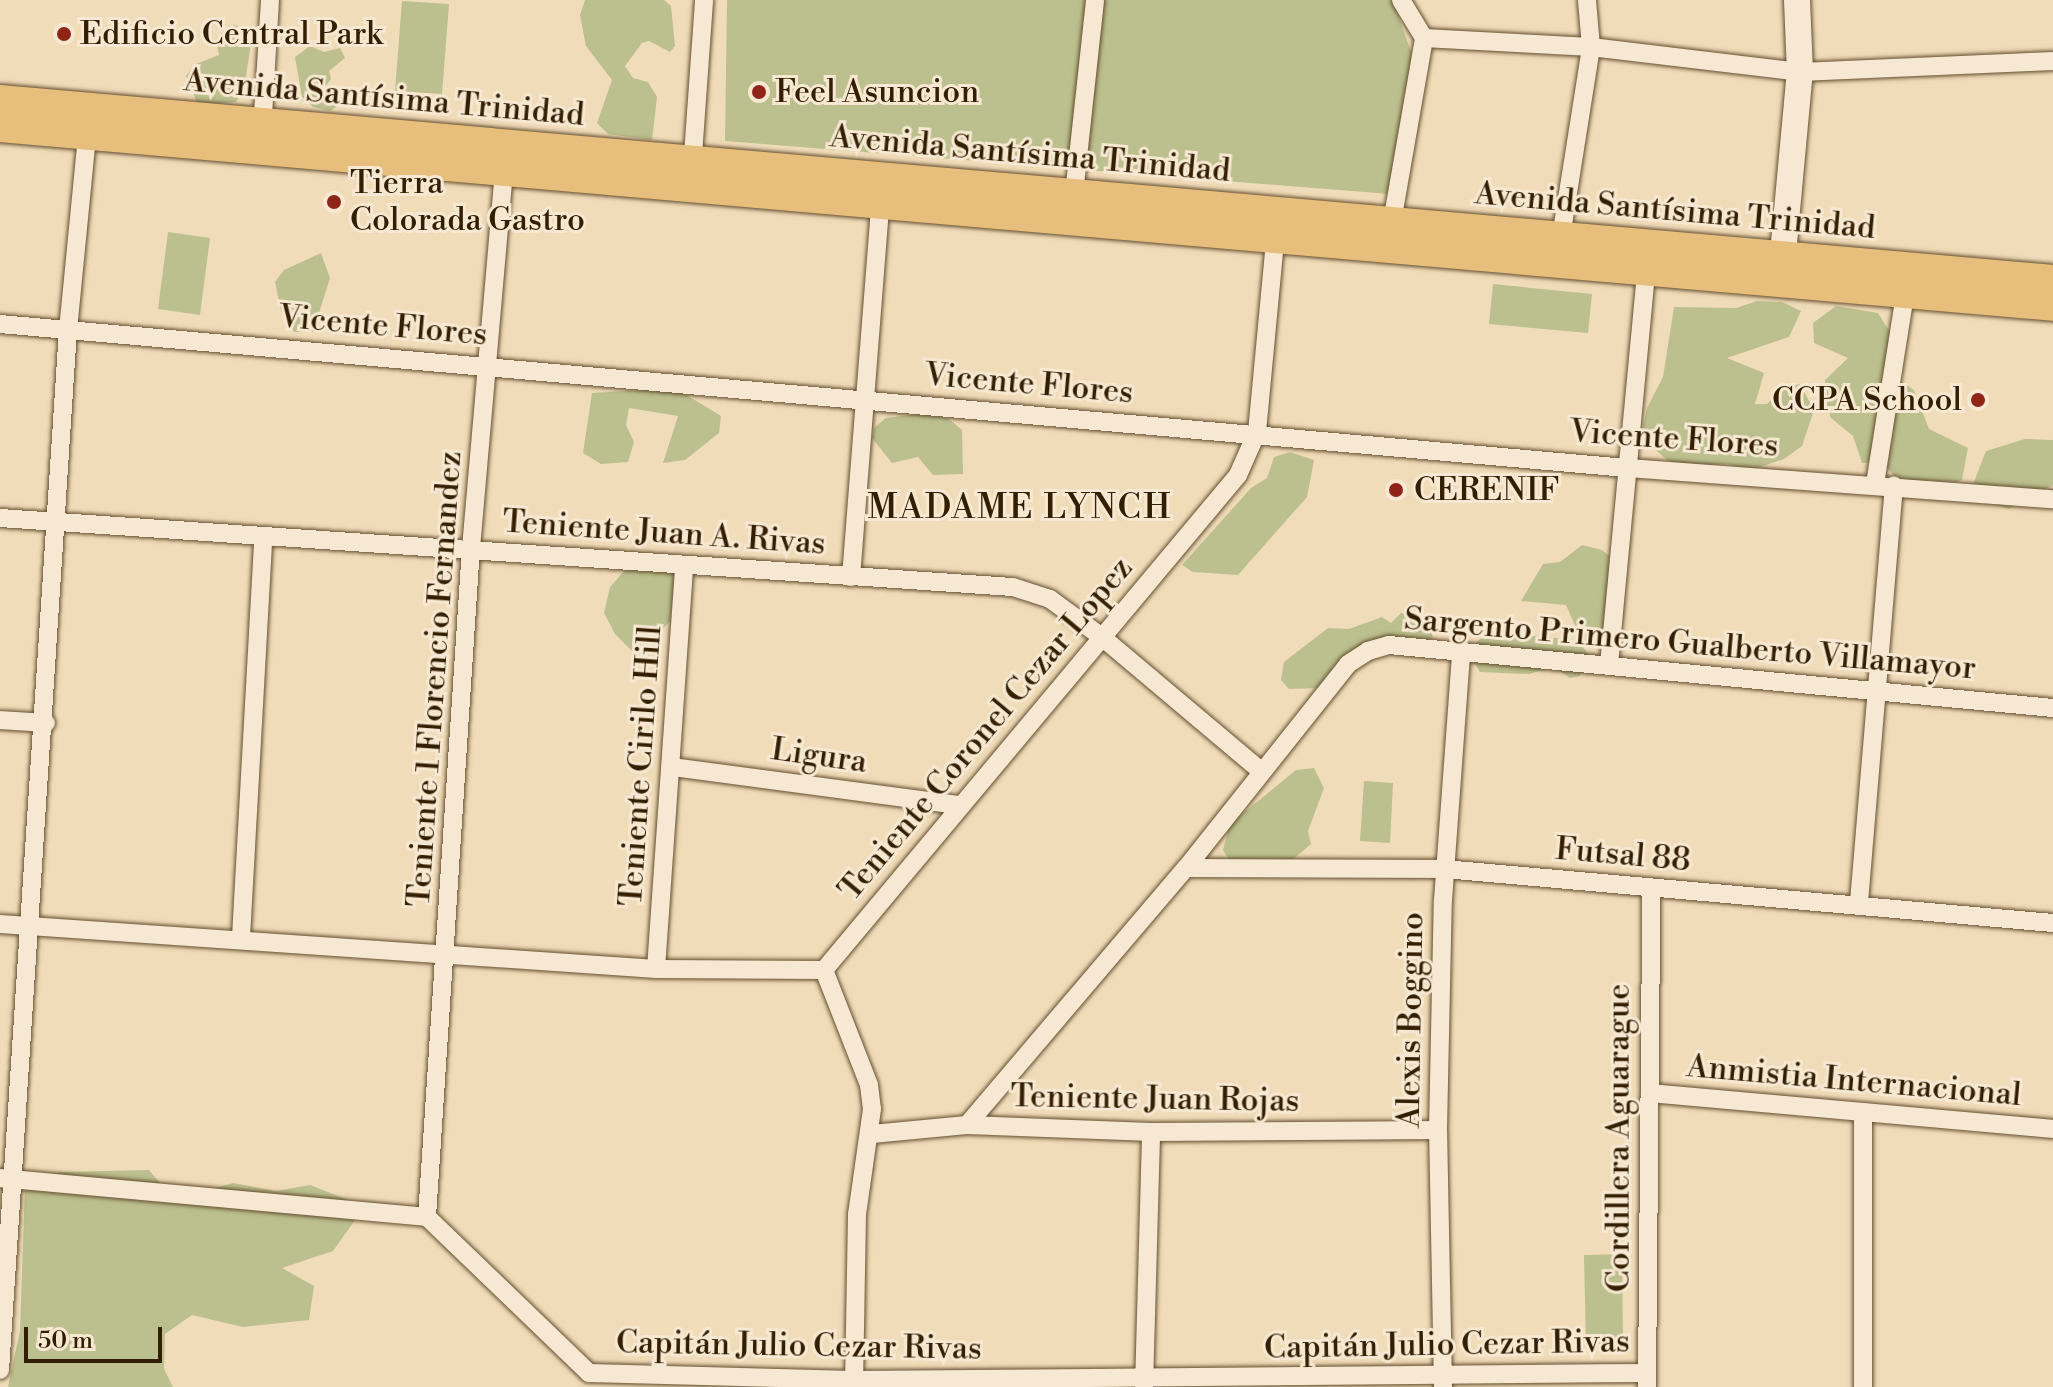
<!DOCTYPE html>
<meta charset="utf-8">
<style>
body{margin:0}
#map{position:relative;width:2053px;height:1387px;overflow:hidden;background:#f1dcb9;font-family:"Libre Bodoni",serif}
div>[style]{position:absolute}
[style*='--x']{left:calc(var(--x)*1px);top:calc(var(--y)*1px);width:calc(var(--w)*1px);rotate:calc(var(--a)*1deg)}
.green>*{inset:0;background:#bcc08e}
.roads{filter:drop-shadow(0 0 2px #634e2e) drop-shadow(0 0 2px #634e2e)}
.street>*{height:18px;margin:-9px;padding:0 9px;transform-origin:9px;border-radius:9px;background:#f6e8d2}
.secondary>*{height:26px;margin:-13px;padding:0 13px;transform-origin:13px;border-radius:13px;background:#f6e8d2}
.primary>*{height:30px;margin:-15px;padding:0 15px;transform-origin:15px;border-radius:15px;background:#e8be7c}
.dots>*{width:22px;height:22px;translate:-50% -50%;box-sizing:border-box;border:4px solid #f6e8d2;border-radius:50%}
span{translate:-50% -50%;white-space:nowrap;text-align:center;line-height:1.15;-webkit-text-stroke:6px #f6e8d2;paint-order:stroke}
.poi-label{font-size:32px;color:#341e00}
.left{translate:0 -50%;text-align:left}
.right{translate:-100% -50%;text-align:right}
.street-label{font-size:32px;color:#341e00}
.neighbourhood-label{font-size:34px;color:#341e00;letter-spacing:2px}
.scale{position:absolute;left:24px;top:1327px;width:138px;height:36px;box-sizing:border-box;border:4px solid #341e00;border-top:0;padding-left:10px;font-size:24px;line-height:28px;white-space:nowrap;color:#341e00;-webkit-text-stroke:6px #f6e8d2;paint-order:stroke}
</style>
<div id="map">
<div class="green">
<div style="clip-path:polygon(585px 0,664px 0,671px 6px,675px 46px,670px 52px,649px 41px,642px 43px,625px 66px,633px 78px,648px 82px,657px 97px,652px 140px,608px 134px,597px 123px,612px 80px,586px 46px,580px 15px)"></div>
<div style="clip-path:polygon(727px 0,1393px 0,1417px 69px,1402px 195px,725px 141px)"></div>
<div style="clip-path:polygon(402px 1px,449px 4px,442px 94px,395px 91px)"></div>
<div style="clip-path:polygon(234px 25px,253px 30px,244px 89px,236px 102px,198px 105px,186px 76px,196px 64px,219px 55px,216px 40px)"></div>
<div style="clip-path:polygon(310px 46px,324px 52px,340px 48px,345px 58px,329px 71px,331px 79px,322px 91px,336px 99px,336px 107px,330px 111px,313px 107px,302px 97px,295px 57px)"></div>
<div style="clip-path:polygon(168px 232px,210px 238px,200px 315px,158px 309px)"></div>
<div style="clip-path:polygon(321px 253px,330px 278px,313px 332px,294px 332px,281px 311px,275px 282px,284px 270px)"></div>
<div style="clip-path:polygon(1493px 284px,1592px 294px,1588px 333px,1489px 324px)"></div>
<div style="clip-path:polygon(1757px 301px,1782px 302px,1801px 311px,1789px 337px,1727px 358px,1764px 373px,1755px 404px,1767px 404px,1778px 391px,1800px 384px,1814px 410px,1802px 446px,1784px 459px,1751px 470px,1727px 464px,1682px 466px,1666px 459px,1641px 437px,1647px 408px,1663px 377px,1674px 307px,1736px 308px)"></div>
<div style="clip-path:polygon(1836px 306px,1878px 313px,1890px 332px,1886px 371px,1914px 390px,1929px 429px,1968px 448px,1962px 480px,1943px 487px,1902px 486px,1883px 462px,1862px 463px,1853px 436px,1831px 418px,1824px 399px,1825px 380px,1848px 358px,1814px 343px,1813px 323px)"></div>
<div style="clip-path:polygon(675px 388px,721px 416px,719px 433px,685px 460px,663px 463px,678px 416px,629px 408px,626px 425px,634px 442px,628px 462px,601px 464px,583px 453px,592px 393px)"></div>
<div style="clip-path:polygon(927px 413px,949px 419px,962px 430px,963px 474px,933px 475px,918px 457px,892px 463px,872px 438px,874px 428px,886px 418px)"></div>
<div style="clip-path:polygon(2025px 439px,2053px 440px,2053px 485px,2009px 509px,1988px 502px,1972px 487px,1986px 451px)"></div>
<div style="clip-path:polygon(1290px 452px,1314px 460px,1307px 497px,1238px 575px,1193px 572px,1182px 565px,1251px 488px,1267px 478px,1274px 457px)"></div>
<div style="clip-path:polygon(1582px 545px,1602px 550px,1621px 566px,1611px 635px,1595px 647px,1583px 644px,1566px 605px,1521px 601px,1543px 564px,1560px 562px)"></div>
<div style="clip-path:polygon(652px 559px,676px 570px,670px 621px,659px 633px,654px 655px,633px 652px,615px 634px,604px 613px,610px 587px,624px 571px)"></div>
<div style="clip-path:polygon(1401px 613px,1427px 617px,1433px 638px,1399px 653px,1351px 658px,1322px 688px,1289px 689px,1281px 680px,1284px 662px,1328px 628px,1349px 629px,1382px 617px,1391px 623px)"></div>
<div style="clip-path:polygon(1514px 634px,1576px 640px,1590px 655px,1580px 676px,1570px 678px,1554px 667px,1529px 674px,1480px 672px,1471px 657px,1474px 645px,1483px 636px)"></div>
<div style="clip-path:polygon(1314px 768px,1324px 788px,1308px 831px,1311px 844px,1291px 861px,1231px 863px,1223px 850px,1230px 824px,1296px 770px)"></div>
<div style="clip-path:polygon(1364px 781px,1393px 783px,1390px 843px,1360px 841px)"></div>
<div style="clip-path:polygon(149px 1170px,174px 1200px,233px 1183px,276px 1191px,310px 1185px,351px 1201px,358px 1216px,333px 1251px,282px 1268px,314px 1286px,309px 1320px,243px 1327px,192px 1315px,165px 1334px,164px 1369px,173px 1387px,8px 1387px,20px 1331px,25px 1185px,59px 1172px)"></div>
<div style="clip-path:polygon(1622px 1254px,1623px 1343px,1586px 1344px,1584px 1255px)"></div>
</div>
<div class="roads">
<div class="street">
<div style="--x:1401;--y:0;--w:44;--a:58.8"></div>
<div style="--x:1424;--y:38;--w:167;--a:3.1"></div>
<div style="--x:1591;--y:47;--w:210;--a:6.8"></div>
<div style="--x:1800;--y:72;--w:253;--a:-2.5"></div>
<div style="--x:262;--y:131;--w:131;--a:-86.5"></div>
<div style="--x:692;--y:169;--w:169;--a:-85.9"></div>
<div style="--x:1074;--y:194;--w:195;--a:-83.8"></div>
<div style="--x:1392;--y:222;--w:187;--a:-80.1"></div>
<div style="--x:1561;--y:237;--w:192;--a:-81"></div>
<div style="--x:1591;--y:47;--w:47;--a:-94.9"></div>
<div style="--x:0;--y:324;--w:1633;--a:5.06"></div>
<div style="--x:1627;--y:468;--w:427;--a:4.2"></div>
<div style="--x:1875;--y:484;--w:192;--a:-81"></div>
<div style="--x:0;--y:518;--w:1015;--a:3.9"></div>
<div style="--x:1013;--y:587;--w:39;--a:18"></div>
<div style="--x:1050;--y:599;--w:66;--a:36.3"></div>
<div style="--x:1103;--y:638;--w:207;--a:40.1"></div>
<div style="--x:851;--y:577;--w:381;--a:-85.5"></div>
<div style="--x:1609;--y:665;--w:393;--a:-84.6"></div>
<div style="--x:0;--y:720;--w:46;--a:3.7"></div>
<div style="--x:673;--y:767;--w:288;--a:7.6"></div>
<div style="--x:1186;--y:868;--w:258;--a:0.2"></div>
<div style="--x:1444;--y:869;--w:611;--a:5.07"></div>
<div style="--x:1859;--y:902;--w:418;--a:-85.2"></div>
<div style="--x:0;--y:924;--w:658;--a:3.92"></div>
<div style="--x:656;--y:969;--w:168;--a:0.3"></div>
<div style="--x:241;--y:937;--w:400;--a:-86.8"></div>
<div style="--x:656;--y:969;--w:403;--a:-86"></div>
<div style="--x:824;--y:970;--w:645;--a:-50.09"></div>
<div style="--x:1238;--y:475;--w:47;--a:-66.2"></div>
<div style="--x:1257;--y:432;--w:201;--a:-84.6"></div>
<div style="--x:824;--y:970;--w:123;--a:68.6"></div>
<div style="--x:869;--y:1085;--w:24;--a:83"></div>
<div style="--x:872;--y:1109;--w:106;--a:98.1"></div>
<div style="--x:857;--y:1214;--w:173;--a:91"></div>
<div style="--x:1650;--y:1093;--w:405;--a:5.1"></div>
<div style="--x:967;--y:1125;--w:338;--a:-49.6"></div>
<div style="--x:1186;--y:868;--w:260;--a:-51.5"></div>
<div style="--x:1348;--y:664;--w:24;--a:-33"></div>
<div style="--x:1368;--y:651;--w:22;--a:-16"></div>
<div style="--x:1389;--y:645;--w:667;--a:5.42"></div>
<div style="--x:872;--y:1134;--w:95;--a:-5.4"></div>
<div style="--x:967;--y:1125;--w:184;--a:2.2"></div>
<div style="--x:1151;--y:1132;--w:287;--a:-0.4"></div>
<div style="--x:0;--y:1178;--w:429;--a:5.2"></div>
<div style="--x:427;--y:1217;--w:225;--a:43.9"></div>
<div style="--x:589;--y:1373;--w:265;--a:1.5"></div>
<div style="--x:854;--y:1380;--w:793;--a:-0.51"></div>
<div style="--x:427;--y:1217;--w:670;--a:-86.24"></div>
<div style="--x:471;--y:548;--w:386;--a:-85"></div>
<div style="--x:0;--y:1370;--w:1042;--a:-86.26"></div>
<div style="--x:68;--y:330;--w:204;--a:-84.4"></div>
<div style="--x:1144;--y:1387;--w:255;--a:-88.4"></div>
<div style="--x:1443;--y:1387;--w:257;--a:-91.1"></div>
<div style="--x:1438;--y:1130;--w:230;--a:-88.8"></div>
<div style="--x:1443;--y:900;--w:247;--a:-85.8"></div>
<div style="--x:1647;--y:1387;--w:498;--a:-89.5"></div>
<div style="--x:1863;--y:1387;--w:275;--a:-90"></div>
</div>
<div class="secondary">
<div style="--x:1781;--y:275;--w:204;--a:-84.7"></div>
<div style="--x:1800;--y:72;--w:72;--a:-92.4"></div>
</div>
<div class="primary">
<div style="--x:0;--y:100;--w:2061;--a:5.01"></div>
<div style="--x:0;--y:127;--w:2061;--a:4.98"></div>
</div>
</div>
<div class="dots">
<div style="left:64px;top:34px;background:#8f2418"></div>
<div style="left:759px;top:92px;background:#8f2418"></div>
<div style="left:334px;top:202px;background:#8f2418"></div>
<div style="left:1978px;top:400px;background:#8f2418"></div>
<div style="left:1396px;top:490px;background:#8f2418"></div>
</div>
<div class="poi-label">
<span class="left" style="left:80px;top:34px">Edificio Central Park</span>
<span class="left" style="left:775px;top:92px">Feel Asuncion</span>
<span class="left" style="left:350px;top:202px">Tierra<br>Colorada Gastro</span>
<span class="right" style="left:1962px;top:400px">CCPA School</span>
<span class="left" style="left:1414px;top:490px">CERENIF</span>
</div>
<div class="street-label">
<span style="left:384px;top:98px;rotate:5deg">Avenida Santísima Trinidad</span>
<span style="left:1030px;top:154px;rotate:5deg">Avenida Santísima Trinidad</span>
<span style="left:1675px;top:211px;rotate:5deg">Avenida Santísima Trinidad</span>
<span style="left:383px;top:326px;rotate:5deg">Vicente Flores</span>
<span style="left:1029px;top:384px;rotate:5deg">Vicente Flores</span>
<span style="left:1674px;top:439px;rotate:4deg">Vicente Flores</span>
<span style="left:664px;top:533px;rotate:4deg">Teniente Juan A. Rivas</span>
<span style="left:1690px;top:644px;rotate:5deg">Sargento Primero Gualberto Villamayor</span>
<span style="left:435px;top:679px;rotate:-86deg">Teniente 1 Florencio Fernandez</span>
<span style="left:986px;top:729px;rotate:-50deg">Teniente Coronel Cezar Lopez</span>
<span style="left:819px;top:756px;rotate:8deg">Ligura</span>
<span style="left:641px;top:766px;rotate:-86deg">Teniente Cirilo Hill</span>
<span style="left:1623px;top:855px;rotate:5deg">Futsal 88</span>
<span style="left:1411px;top:1020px;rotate:-89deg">Alexis Boggino</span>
<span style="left:1854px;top:1081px;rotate:5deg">Anmistia Internacional</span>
<span style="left:1155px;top:1099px;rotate:1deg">Teniente Juan Rojas</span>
<span style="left:1619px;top:1138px;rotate:-90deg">Cordillera Aguarague</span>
<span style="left:1447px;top:1345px;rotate:-1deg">Capitán Julio Cezar Rivas</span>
<span style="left:799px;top:1346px;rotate:1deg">Capitán Julio Cezar Rivas</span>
</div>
<div class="neighbourhood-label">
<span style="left:1020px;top:509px">MADAME LYNCH</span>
</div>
<div class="scale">50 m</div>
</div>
